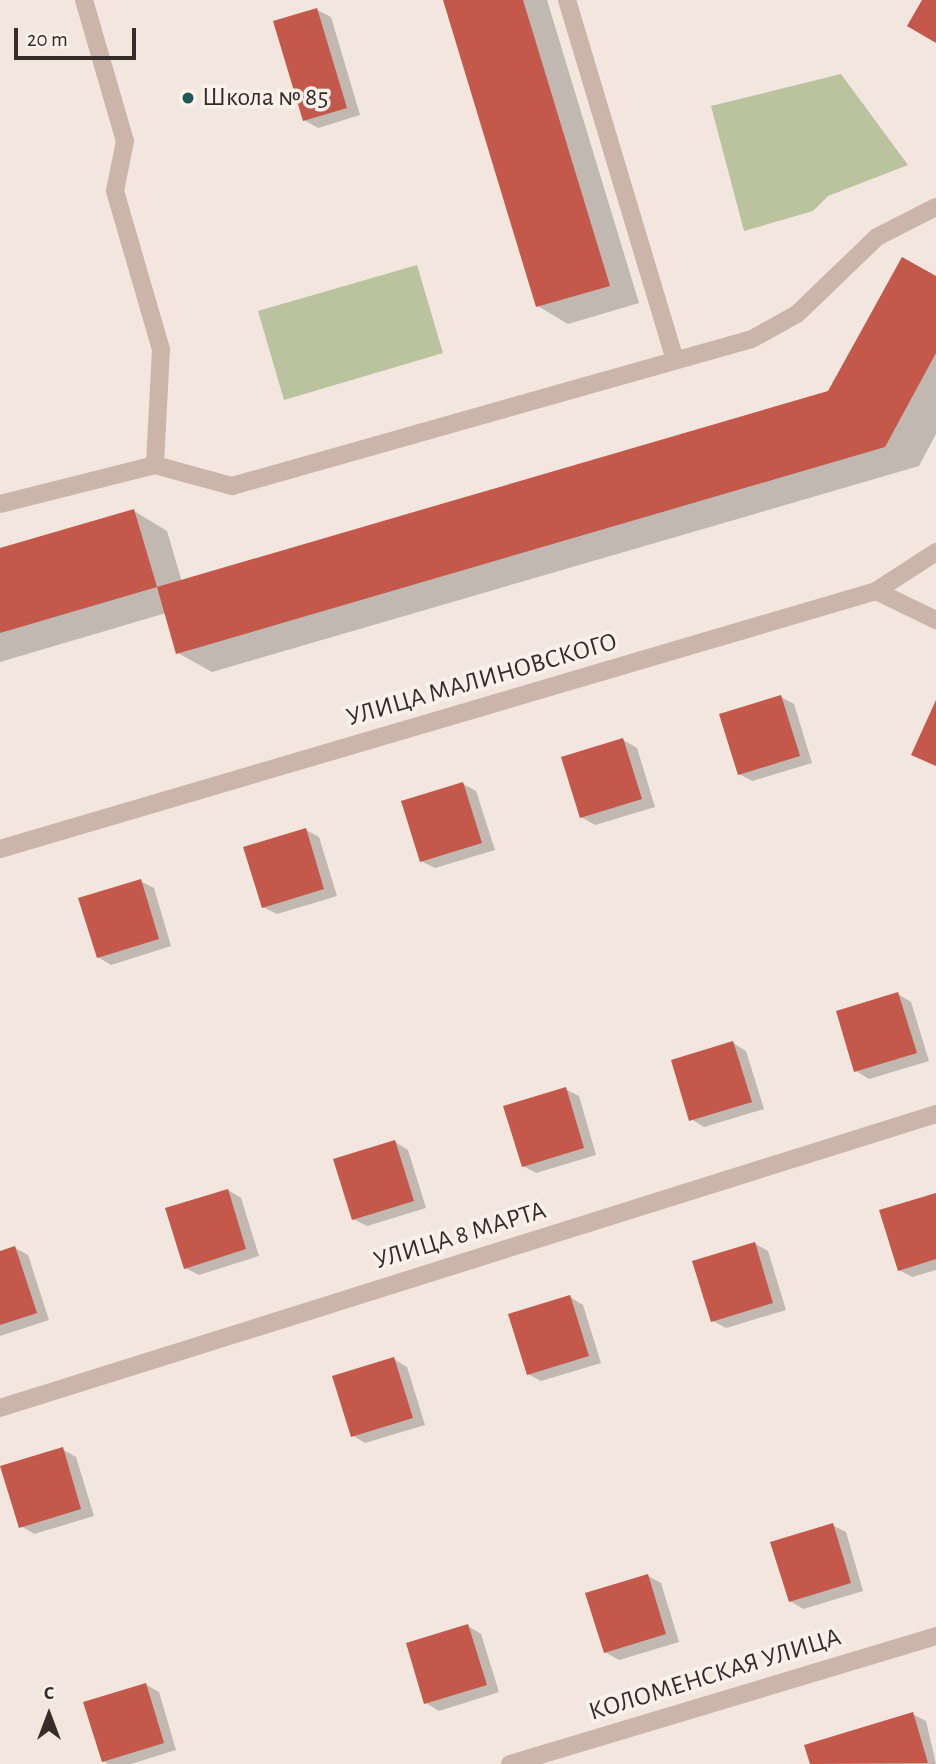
<!DOCTYPE html>
<meta charset="utf-8">
<style>
body{margin:0}
#map{position:relative;width:936px;height:1764px;overflow:hidden;background:#f2e6de;font-family:"Alegreya Sans",sans-serif}
div>[style]{position:absolute}
[style*='--x']{left:calc(var(--x)*1px);top:calc(var(--y)*1px);width:calc(var(--w)*1px);rotate:calc(var(--a)*1deg)}
.green>*{inset:0;background:#bac29e}
.shadow>*{inset:0;background:#0003}
.building>*{inset:0;background:#c4584a}
.minor>*{height:18px;margin:-9px;padding:0 9px;transform-origin:9px;border-radius:9px;background:#cbb5aa}
.dots>*{width:19px;height:19px;translate:-50% -50%;box-sizing:border-box;border:4px solid #faf1eb;border-radius:50%}
span{translate:-50% -50%;white-space:nowrap;text-align:center;line-height:1.15;-webkit-text-stroke:7px #faf1eb;paint-order:stroke}
.poi-label{font-size:26px;color:#382c2a}
.left{translate:0 -50%;text-align:left}
.street-label{font-size:26px;color:#382c2a}
.north{position:absolute;left:14px;top:1680px;width:70px;height:70px;-webkit-text-stroke:5px #faf1eb;paint-order:stroke;rotate:0deg;font-size:19px;font-weight:700;line-height:28px;text-align:center;color:#382c2a}
.north::after{content:'';display:block;margin:auto;width:24px;height:32px;background:#382c2a;clip-path:polygon(50% 0,100% 100%,50% 72%,0 100%)}
.scale{position:absolute;left:14px;top:28px;width:122px;height:32px;box-sizing:border-box;border:4px solid #382c2a;border-top:0;padding-left:9px;font-size:21px;line-height:24px;white-space:nowrap;color:#382c2a;-webkit-text-stroke:5px #faf1eb;paint-order:stroke}
</style>
<div id="map">
<div class="green">
<div style="clip-path:polygon(841px 74px,908px 165px,828px 196px,813px 211px,744px 231px,711px 106px)"></div>
<div style="clip-path:polygon(417px 265px,443px 353px,284px 400px,258px 311px)"></div>
</div>
<div class="shadow">
<div style="clip-path:polygon(445px 0,547px 0,639px 303px,568px 324px,538px 306px)"></div>
<div style="clip-path:polygon(317px 10px,331px 17px,360px 115px,318px 128px,304px 120px)"></div>
<div style="clip-path:polygon(936px 278px,936px 434px,919px 466px,212px 672px,178px 653px,166px 613px,0 662px,0 550px,134px 511px,167px 531px,182px 582px,830px 392px)"></div>
<div style="clip-path:polygon(781px 697px,794px 704px,812px 763px,752px 781px,739px 774px)"></div>
<div style="clip-path:polygon(623px 740px,637px 748px,655px 807px,595px 825px,581px 817px)"></div>
<div style="clip-path:polygon(463px 784px,476px 791px,495px 850px,435px 868px,421px 861px)"></div>
<div style="clip-path:polygon(306px 830px,319px 837px,337px 896px,277px 914px,263px 907px)"></div>
<div style="clip-path:polygon(140px 881px,154px 888px,171px 946px,111px 965px,98px 957px)"></div>
<div style="clip-path:polygon(898px 994px,911px 1002px,929px 1061px,869px 1079px,856px 1071px)"></div>
<div style="clip-path:polygon(733px 1043px,746px 1051px,764px 1109px,704px 1127px,691px 1119px)"></div>
<div style="clip-path:polygon(565px 1089px,579px 1096px,596px 1155px,536px 1173px,523px 1166px)"></div>
<div style="clip-path:polygon(395px 1142px,408px 1150px,426px 1208px,367px 1226px,353px 1219px)"></div>
<div style="clip-path:polygon(228px 1190px,241px 1198px,259px 1256px,199px 1275px,185px 1268px)"></div>
<div style="clip-path:polygon(936px 1195px,936px 1270px,912px 1277px,899px 1270px)"></div>
<div style="clip-path:polygon(754px 1243px,768px 1251px,786px 1310px,726px 1328px,713px 1321px)"></div>
<div style="clip-path:polygon(15px 1248px,28px 1255px,49px 1320px,0 1336px,0 1252px)"></div>
<div style="clip-path:polygon(570px 1297px,583px 1305px,601px 1363px,541px 1381px,528px 1374px)"></div>
<div style="clip-path:polygon(394px 1359px,407px 1367px,425px 1425px,365px 1443px,352px 1435px)"></div>
<div style="clip-path:polygon(62px 1449px,76px 1457px,94px 1516px,34px 1534px,21px 1526px)"></div>
<div style="clip-path:polygon(832px 1525px,846px 1532px,863px 1591px,803px 1609px,790px 1601px)"></div>
<div style="clip-path:polygon(648px 1576px,661px 1583px,679px 1642px,619px 1660px,605px 1652px)"></div>
<div style="clip-path:polygon(468px 1626px,481px 1634px,499px 1692px,439px 1711px,426px 1703px)"></div>
<div style="clip-path:polygon(145px 1684px,159px 1692px,176px 1750px,131px 1764px,109px 1764px,103px 1761px)"></div>
<div style="clip-path:polygon(912px 1714px,926px 1721px,936px 1764px,812px 1764px,807px 1746px)"></div>
</div>
<div class="building">
<div style="clip-path:polygon(443px 0,523px 0,610px 286px,536px 307px)"></div>
<div style="clip-path:polygon(922px 0,936px 0,936px 43px,907px 26px)"></div>
<div style="clip-path:polygon(317px 8px,347px 108px,303px 121px,273px 21px)"></div>
<div style="clip-path:polygon(902px 257px,936px 276px,936px 353px,885px 447px,176px 654px,157px 587px,828px 391px)"></div>
<div style="clip-path:polygon(134px 509px,157px 587px,0 633px,0 548px)"></div>
<div style="clip-path:polygon(781px 695px,800px 756px,738px 775px,719px 714px)"></div>
<div style="clip-path:polygon(936px 700px,936px 766px,911px 755px)"></div>
<div style="clip-path:polygon(623px 738px,642px 799px,580px 818px,561px 757px)"></div>
<div style="clip-path:polygon(463px 782px,482px 843px,420px 862px,401px 801px)"></div>
<div style="clip-path:polygon(306px 828px,324px 889px,262px 908px,243px 847px)"></div>
<div style="clip-path:polygon(141px 879px,159px 939px,97px 958px,78px 898px)"></div>
<div style="clip-path:polygon(898px 992px,917px 1053px,854px 1072px,836px 1011px)"></div>
<div style="clip-path:polygon(733px 1041px,752px 1102px,689px 1121px,671px 1060px)"></div>
<div style="clip-path:polygon(566px 1087px,584px 1148px,522px 1167px,503px 1106px)"></div>
<div style="clip-path:polygon(395px 1140px,414px 1201px,352px 1220px,333px 1159px)"></div>
<div style="clip-path:polygon(228px 1189px,246px 1249px,184px 1269px,165px 1208px)"></div>
<div style="clip-path:polygon(936px 1193px,936px 1259px,898px 1271px,879px 1210px)"></div>
<div style="clip-path:polygon(755px 1242px,773px 1303px,711px 1322px,692px 1261px)"></div>
<div style="clip-path:polygon(15px 1246px,37px 1313px,0 1325px,0 1251px)"></div>
<div style="clip-path:polygon(570px 1295px,589px 1356px,527px 1375px,508px 1314px)"></div>
<div style="clip-path:polygon(394px 1357px,413px 1418px,351px 1437px,332px 1376px)"></div>
<div style="clip-path:polygon(63px 1447px,81px 1509px,19px 1528px,0 1466px)"></div>
<div style="clip-path:polygon(833px 1523px,851px 1583px,789px 1602px,770px 1542px)"></div>
<div style="clip-path:polygon(648px 1574px,666px 1634px,604px 1653px,585px 1593px)"></div>
<div style="clip-path:polygon(468px 1624px,487px 1685px,424px 1704px,406px 1643px)"></div>
<div style="clip-path:polygon(146px 1683px,164px 1743px,102px 1762px,83px 1702px)"></div>
<div style="clip-path:polygon(913px 1712px,928px 1763px,810px 1764px,804px 1745px)"></div>
</div>
<div class="minor">
<div style="--x:84;--y:0;--w:147;--a:73.8"></div>
<div style="--x:125;--y:141;--w:51;--a:101.3"></div>
<div style="--x:115;--y:191;--w:165;--a:73.8"></div>
<div style="--x:161;--y:349;--w:116;--a:93"></div>
<div style="--x:567;--y:0;--w:376;--a:73.3"></div>
<div style="--x:0;--y:504;--w:160;--a:-14.1"></div>
<div style="--x:155;--y:465;--w:80;--a:15.3"></div>
<div style="--x:232;--y:486;--w:540;--a:-15.79"></div>
<div style="--x:752;--y:339;--w:51;--a:-29.1"></div>
<div style="--x:797;--y:314;--w:111;--a:-43.9"></div>
<div style="--x:877;--y:237;--w:66;--a:-27"></div>
<div style="--x:876;--y:591;--w:67;--a:25.8"></div>
<div style="--x:0;--y:849;--w:913;--a:-16.41"></div>
<div style="--x:876;--y:591;--w:72;--a:-33"></div>
<div style="--x:0;--y:1408;--w:981;--a:-17.44"></div>
<div style="--x:510;--y:1764;--w:445;--a:-16.7"></div>
</div>
<div class="dots">
<div style="left:188px;top:98px;background:#1f5a56"></div>
</div>
<div class="poi-label">
<span class="left" style="left:202px;top:98px">Школа № 85</span>
</div>
<div class="street-label">
<span style="left:482px;top:680px;rotate:-16deg">УЛИЦА МАЛИНОВСКОГО</span>
<span style="left:460px;top:1236px;rotate:-17deg">УЛИЦА 8 МАРТА</span>
<span style="left:715px;top:1675px;rotate:-17deg">КОЛОМЕНСКАЯ УЛИЦА</span>
</div>
<div class="north">С</div>
<div class="scale">20 m</div>
</div>
